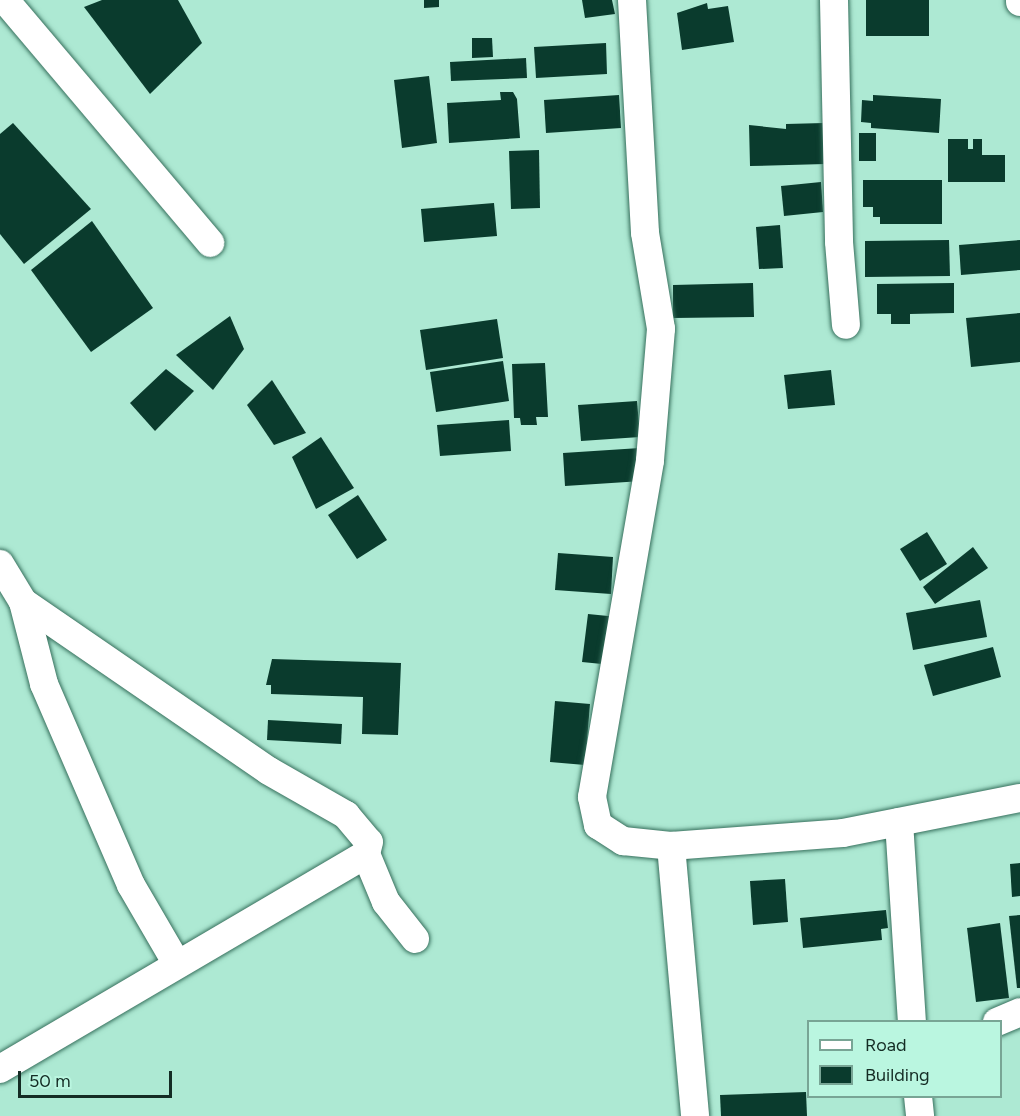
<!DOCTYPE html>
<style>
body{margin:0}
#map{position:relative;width:1020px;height:1116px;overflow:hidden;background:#ade9d3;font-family:Figtree,sans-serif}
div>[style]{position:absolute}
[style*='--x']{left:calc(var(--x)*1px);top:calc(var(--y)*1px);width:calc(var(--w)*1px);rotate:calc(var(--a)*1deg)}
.building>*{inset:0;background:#0a3b2d}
.roads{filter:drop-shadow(0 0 2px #37705d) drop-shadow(0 0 2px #37705d)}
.minor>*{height:28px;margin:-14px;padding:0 14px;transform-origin:14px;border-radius:14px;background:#fff}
span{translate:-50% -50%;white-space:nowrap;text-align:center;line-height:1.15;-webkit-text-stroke:6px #baf6e0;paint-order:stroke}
.legend{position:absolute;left:807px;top:1020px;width:195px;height:78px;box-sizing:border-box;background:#baf6e0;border:2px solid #78a595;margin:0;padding:8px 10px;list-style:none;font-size:18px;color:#142c24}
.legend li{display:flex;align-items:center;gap:12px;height:30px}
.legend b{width:30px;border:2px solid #78a595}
.scale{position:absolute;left:18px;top:1071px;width:154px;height:27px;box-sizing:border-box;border:3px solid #142c24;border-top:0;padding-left:8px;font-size:18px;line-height:21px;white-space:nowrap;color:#142c24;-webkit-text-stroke:4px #baf6e0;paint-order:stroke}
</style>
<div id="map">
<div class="building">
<div style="clip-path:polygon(102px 0,178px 0,202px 43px,150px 94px,84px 7px)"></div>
<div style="clip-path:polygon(424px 0,439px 0,439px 7px,424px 8px)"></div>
<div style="clip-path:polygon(582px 0,612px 0,615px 14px,585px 18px)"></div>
<div style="clip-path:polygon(866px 0,929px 0,929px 36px,866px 36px)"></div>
<div style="clip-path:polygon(707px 3px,708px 9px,728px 6px,734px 42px,682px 50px,677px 13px)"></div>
<div style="clip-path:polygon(472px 38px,492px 38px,493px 57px,472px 58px)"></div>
<div style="clip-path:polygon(606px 43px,607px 74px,536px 78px,534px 47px)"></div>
<div style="clip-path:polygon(526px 58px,527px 78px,451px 81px,450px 62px)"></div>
<div style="clip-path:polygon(429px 76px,437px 143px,402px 148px,394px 80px)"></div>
<div style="clip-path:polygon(500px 92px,513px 92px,517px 99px,520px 138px,449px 143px,447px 103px,501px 100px)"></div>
<div style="clip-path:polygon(619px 95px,621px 128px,546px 133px,544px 100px)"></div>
<div style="clip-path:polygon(873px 95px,941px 99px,939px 133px,871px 128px,871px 123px,861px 122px,862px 100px,873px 101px)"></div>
<div style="clip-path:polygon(13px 123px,91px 209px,24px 264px,0 234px,0 134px)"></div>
<div style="clip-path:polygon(824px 123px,825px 164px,750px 166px,749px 125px,786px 129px,786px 124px)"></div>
<div style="clip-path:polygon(859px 133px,876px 133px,876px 161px,859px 161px)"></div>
<div style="clip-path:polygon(948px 139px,968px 139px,968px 149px,973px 149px,973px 139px,982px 139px,982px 155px,1005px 155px,1005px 182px,948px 182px)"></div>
<div style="clip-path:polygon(539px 150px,540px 208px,511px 209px,509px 151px)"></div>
<div style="clip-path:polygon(863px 180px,942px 180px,942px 224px,880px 224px,880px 217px,873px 217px,873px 207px,863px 207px)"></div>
<div style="clip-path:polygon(821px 182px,823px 212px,784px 216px,781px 186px)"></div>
<div style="clip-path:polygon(494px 203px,497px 236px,424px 242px,421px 209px)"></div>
<div style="clip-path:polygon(92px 221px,153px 308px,91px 352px,31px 270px)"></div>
<div style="clip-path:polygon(780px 225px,783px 268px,759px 269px,756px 227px)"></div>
<div style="clip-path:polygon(949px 240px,950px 276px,865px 277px,865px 241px)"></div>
<div style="clip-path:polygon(1020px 240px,1020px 270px,961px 275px,959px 245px)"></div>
<div style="clip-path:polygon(753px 283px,754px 317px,673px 318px,673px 285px)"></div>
<div style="clip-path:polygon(954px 283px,954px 313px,910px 314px,910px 324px,891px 324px,891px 314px,877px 314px,877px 284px)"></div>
<div style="clip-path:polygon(1020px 313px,1020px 362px,971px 367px,966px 318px)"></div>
<div style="clip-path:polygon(230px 316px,244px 349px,213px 390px,176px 355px)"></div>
<div style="clip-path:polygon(497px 319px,503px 358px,426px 370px,420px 330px)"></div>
<div style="clip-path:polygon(503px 361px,509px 401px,436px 412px,430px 372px)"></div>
<div style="clip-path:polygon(545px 363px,548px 417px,536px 417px,537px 425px,521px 425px,520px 418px,514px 418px,512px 364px)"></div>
<div style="clip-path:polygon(166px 369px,194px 391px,155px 431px,130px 403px)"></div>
<div style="clip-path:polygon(831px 370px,835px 405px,788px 409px,784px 375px)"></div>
<div style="clip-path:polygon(272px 380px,306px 433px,274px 445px,247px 405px)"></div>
<div style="clip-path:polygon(637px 401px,640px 437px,581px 441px,578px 405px)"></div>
<div style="clip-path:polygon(509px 420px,511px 451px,440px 456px,437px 425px)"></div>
<div style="clip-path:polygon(321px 437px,354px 488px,316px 509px,292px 457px)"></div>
<div style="clip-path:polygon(640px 448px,642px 481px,565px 486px,563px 453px)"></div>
<div style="clip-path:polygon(358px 495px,387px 540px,357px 559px,328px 515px)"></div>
<div style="clip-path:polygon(927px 532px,947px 564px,920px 581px,900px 549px)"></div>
<div style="clip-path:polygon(973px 547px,988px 568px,935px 604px,923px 587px)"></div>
<div style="clip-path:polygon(558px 553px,613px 557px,611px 594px,555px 590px)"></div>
<div style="clip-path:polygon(980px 600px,987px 637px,913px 650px,906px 613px)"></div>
<div style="clip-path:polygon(588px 614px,618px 617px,612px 665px,582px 662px)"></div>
<div style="clip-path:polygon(993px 647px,1001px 677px,933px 696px,924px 665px)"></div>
<div style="clip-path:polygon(272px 659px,401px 663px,398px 735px,362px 734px,363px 697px,271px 694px,271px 685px,266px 685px)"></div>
<div style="clip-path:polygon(555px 701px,590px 704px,585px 765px,550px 762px)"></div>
<div style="clip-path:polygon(268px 720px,342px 724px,341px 744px,267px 740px)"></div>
<div style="clip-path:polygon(1020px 863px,1020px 896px,1012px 897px,1010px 864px)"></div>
<div style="clip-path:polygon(785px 879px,788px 922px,753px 925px,750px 881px)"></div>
<div style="clip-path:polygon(886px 910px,888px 928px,881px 929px,882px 940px,803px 948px,800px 918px)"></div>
<div style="clip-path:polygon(1020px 915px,1020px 988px,1017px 988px,1009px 916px)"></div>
<div style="clip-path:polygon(1000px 923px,1009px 998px,976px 1002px,967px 928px)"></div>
<div style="clip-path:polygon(806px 1092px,807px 1116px,721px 1116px,720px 1095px)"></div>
</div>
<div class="roads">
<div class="minor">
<div style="--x:5;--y:0;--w:318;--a:49.8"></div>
<div style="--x:632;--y:0;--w:233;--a:86.8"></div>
<div style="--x:645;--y:233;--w:97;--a:80.5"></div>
<div style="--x:661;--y:329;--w:132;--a:94.8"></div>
<div style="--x:650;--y:461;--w:341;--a:99.8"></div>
<div style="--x:592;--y:797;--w:29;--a:78"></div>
<div style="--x:598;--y:825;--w:30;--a:33"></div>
<div style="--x:623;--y:841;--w:48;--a:5.9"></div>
<div style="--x:671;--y:846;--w:172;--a:-4.3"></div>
<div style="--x:843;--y:833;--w:180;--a:-11.2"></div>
<div style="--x:834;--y:0;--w:242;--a:88.8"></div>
<div style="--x:839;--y:242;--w:83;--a:85.2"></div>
<div style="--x:1020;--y:0;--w:2;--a:90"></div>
<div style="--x:0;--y:564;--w:44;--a:58.8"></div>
<div style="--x:23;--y:602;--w:298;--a:34.5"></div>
<div style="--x:269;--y:771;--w:89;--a:29.7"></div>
<div style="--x:346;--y:815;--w:35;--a:50"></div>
<div style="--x:369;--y:842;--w:12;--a:104"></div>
<div style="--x:23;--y:602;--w:85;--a:75.6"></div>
<div style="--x:44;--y:684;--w:219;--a:66.6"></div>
<div style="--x:131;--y:885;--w:91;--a:59.8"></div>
<div style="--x:899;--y:822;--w:200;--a:86.3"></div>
<div style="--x:671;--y:846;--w:271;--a:84.9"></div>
<div style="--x:997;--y:1022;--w:25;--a:-23"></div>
<div style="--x:0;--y:1069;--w:424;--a:-30.4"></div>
<div style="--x:366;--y:854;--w:52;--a:67.4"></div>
<div style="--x:386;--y:902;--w:47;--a:51.9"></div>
<div style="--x:918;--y:1096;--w:20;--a:84"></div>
</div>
</div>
<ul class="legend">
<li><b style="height:8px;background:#fff"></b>Road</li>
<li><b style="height:16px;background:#0a3b2d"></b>Building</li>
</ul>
<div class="scale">50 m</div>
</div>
